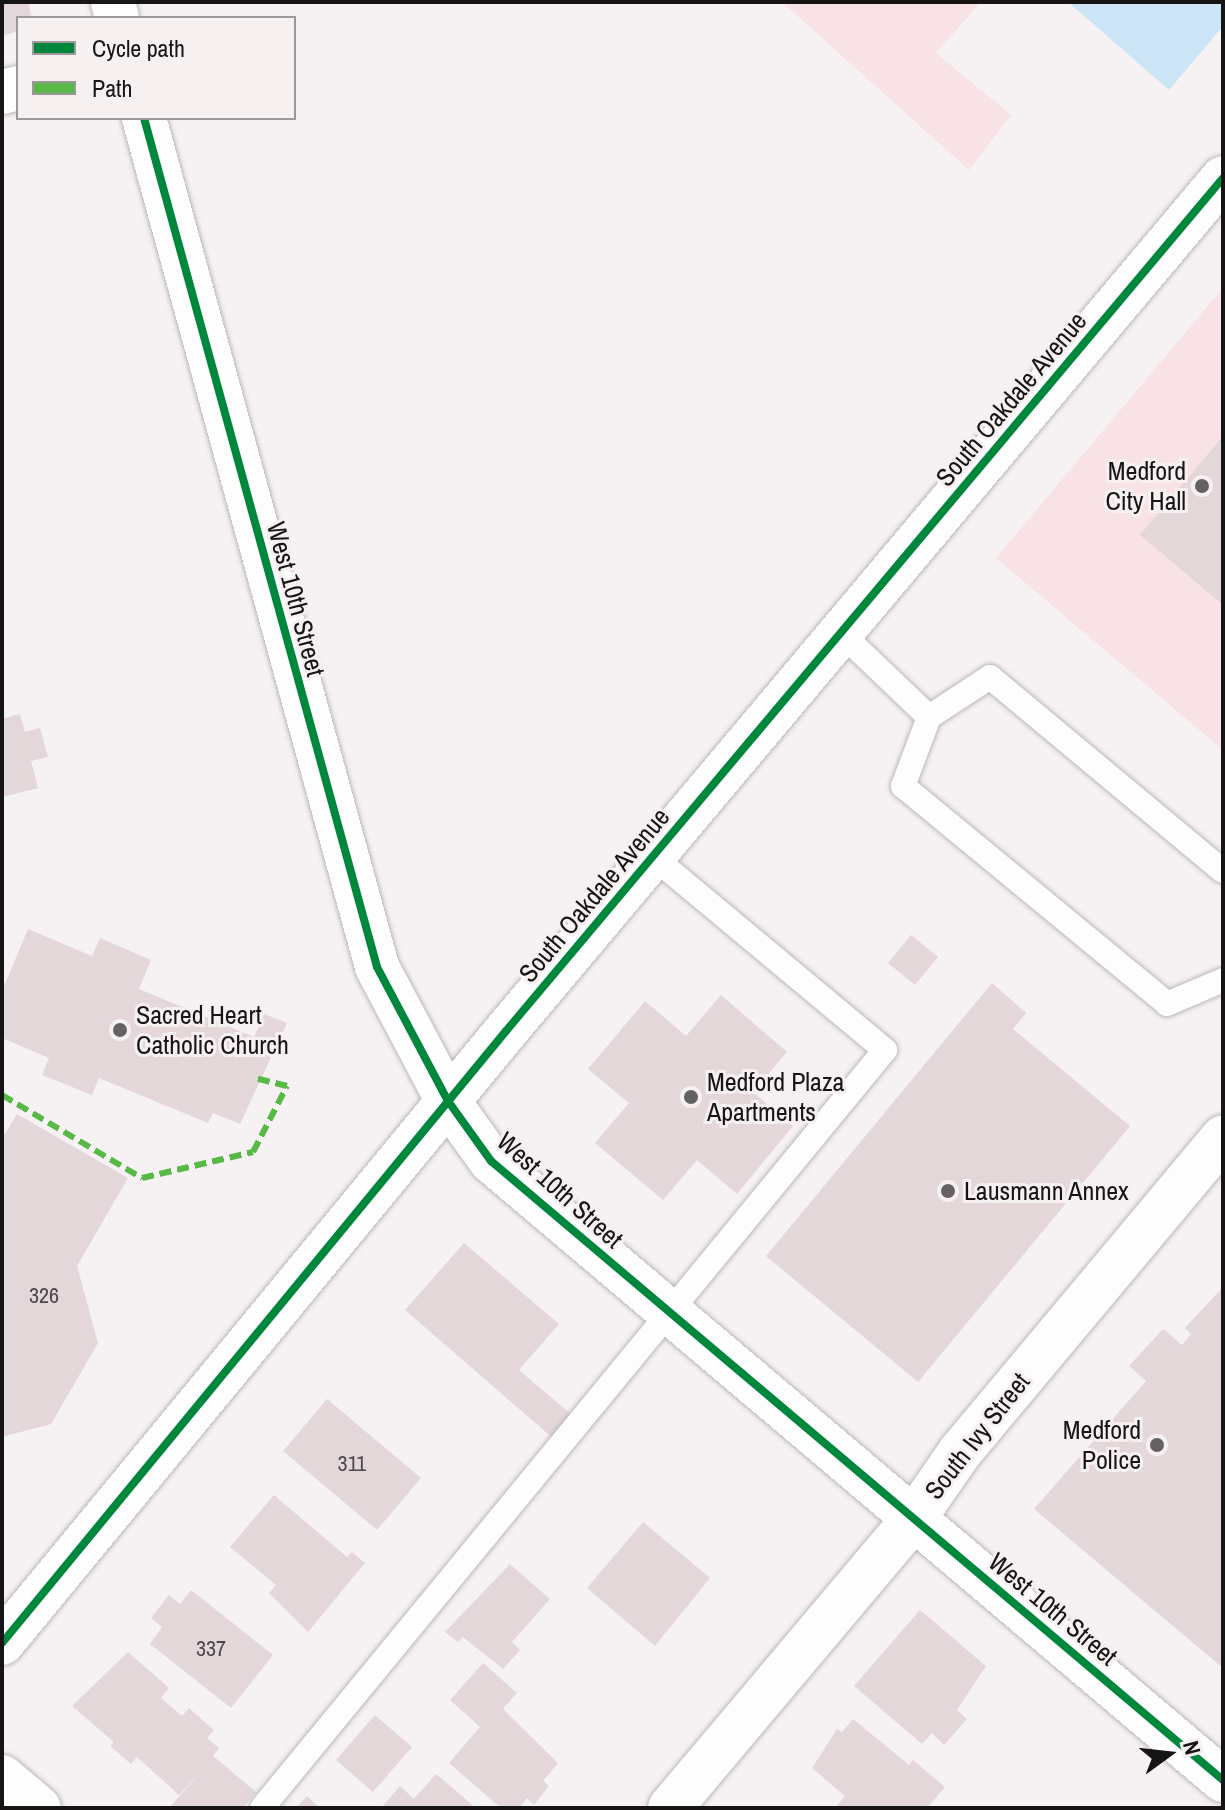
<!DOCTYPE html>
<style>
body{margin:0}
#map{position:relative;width:1225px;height:1810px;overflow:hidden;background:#f6f1f2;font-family:"Archivo Narrow",sans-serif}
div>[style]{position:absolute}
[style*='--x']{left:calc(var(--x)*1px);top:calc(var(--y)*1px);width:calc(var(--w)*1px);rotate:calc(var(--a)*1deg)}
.green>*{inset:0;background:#f8e2e5}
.water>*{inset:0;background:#cbe4f6}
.building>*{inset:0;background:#e4d7d9}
.roads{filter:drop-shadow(0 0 2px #bcb8b9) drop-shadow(0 0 2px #bcb8b9)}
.lane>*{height:24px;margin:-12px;padding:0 12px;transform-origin:12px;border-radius:12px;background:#fefdfd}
.street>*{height:44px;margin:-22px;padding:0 22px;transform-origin:22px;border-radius:22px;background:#fefdfd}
.secondary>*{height:44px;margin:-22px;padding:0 22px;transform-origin:22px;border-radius:22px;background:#fefdfd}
.quiet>*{height:6px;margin-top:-3px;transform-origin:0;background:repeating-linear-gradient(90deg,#58b947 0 12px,transparent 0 18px)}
.cycleway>*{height:8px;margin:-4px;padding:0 4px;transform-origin:4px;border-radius:4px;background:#00873e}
.dots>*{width:22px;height:22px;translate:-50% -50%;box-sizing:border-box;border:4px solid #f7f0f1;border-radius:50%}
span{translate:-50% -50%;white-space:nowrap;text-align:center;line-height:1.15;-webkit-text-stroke:6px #f7f0f1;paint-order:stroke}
.number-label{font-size:22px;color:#4b4647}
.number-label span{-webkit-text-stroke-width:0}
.street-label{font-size:26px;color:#171415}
.poi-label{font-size:26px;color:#171415}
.right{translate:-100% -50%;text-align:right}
.left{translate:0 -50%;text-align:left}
.frame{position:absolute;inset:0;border:4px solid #171415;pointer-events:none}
.legend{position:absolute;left:16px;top:16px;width:280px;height:104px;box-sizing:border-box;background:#f7f0f1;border:2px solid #9d9899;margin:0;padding:10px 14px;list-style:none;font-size:24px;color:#171415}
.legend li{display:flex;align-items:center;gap:16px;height:40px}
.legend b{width:40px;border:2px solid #9d9899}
.north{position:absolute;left:1129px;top:1714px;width:80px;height:80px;-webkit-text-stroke:6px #f7f0f1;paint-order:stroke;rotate:75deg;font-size:22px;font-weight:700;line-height:32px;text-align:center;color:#171415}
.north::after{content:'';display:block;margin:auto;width:28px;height:36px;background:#171415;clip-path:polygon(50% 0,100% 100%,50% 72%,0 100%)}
</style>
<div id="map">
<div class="green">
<div style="clip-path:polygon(782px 2px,981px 2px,936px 53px,1011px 115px,969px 170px)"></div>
<div style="clip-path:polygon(1223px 288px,1223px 750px,996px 558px)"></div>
</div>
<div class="water">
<div style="clip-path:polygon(1068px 2px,1223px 2px,1223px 26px,1169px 90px)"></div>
</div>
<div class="building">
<div style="clip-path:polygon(2px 2px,28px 2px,32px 18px,18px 18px,18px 31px,2px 36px)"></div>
<div style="clip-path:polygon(1223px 436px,1223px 605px,1140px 535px)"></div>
<div style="clip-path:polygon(20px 714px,25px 732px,40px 728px,48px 757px,31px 761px,38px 788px,2px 797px,2px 719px)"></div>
<div style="clip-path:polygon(28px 929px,92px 956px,100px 938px,151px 960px,139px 989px,254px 1037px,264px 1014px,287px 1023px,240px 1124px,213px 1113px,208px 1123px,99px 1078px,92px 1095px,42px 1075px,49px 1058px,2px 1038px,2px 991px)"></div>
<div style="clip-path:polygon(911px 935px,938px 957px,915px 985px,888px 963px)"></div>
<div style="clip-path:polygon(992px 983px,1026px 1013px,1013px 1029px,1130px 1126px,918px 1382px,766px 1256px)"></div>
<div style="clip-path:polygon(721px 995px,787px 1052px,753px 1092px,793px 1126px,737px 1194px,697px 1160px,663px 1200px,595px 1143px,629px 1103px,588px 1069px,645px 1001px,686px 1036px)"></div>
<div style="clip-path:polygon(17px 1114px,128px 1178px,77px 1266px,98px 1343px,51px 1424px,2px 1437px,2px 1139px)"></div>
<div style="clip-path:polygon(464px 1243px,559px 1324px,519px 1370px,573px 1416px,554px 1439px,405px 1310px)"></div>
<div style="clip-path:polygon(1223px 1287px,1223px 1668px,1034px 1509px,1146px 1381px,1129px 1366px,1163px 1329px,1182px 1345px,1191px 1334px,1185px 1328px)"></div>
<div style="clip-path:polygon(327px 1399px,421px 1478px,377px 1530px,283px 1451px)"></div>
<div style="clip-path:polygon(274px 1495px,347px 1557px,352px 1552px,365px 1563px,308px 1632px,269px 1593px,276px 1585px,230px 1547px)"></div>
<div style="clip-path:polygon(643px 1522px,710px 1578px,655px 1646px,587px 1588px)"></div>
<div style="clip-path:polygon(510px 1564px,550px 1599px,512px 1642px,520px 1650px,503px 1669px,463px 1637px,458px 1642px,445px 1632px)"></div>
<div style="clip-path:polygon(191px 1590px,273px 1655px,231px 1708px,150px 1644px,162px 1627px,151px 1618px,169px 1595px,180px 1604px)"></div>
<div style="clip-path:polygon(920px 1610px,986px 1666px,957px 1710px,967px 1719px,944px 1745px,932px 1733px,922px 1744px,854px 1686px)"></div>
<div style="clip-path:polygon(128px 1652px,169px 1688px,161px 1698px,182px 1716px,189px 1708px,214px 1730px,207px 1738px,219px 1748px,213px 1756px,256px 1792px,243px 1808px,169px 1808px,203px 1769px,179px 1795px,137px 1757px,131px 1764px,110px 1746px,114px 1742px,72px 1706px)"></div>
<div style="clip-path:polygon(483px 1663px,517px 1693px,503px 1709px,558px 1763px,543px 1781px,549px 1786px,534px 1805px,527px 1798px,519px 1808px,501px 1808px,449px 1763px,480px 1727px,450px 1700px)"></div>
<div style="clip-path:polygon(375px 1715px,412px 1747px,373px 1792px,336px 1760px)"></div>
<div style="clip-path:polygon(853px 1719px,909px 1765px,913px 1760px,945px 1787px,927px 1808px,836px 1807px,845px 1796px,812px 1768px,837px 1729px,842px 1732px)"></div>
<div style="clip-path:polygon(436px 1774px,476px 1808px,381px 1808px,400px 1786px,414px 1799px)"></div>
<div style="clip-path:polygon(307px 1796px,320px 1808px,296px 1808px)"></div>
</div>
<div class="roads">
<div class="lane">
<div style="--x:841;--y:633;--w:122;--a:43.7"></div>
<div style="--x:929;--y:717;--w:74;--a:110.6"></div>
<div style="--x:903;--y:786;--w:342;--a:39.5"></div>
<div style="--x:1167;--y:1004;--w:61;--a:-23.2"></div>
<div style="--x:929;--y:717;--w:73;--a:-33.3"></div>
<div style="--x:990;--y:677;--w:303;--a:39.8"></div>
<div style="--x:262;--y:1808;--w:981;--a:-50.58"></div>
<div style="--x:885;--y:1050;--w:302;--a:-140.2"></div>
</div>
<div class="street">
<div style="--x:2;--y:92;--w:16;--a:-14"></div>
<div style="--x:2;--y:1777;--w:48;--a:40"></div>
<div style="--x:670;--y:1808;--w:380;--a:-49.9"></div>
<div style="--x:915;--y:1517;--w:79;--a:-55.3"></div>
<div style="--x:960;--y:1452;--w:410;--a:-50.1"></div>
</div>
<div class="secondary">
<div style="--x:113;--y:2;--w:16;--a:76"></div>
<div style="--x:144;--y:118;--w:880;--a:74.65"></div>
<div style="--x:377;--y:967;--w:152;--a:62.1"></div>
<div style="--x:448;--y:1101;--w:74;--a:54.4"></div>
<div style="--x:491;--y:1161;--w:959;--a:40.22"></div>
<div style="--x:2;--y:1643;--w:793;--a:-50.53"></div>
<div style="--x:506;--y:1031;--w:1114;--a:-49.95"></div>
</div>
</div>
<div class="quiet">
<div style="--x:2;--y:1095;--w:163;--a:30.7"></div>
<div style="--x:142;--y:1178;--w:114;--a:-13.2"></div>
<div style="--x:253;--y:1152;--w:74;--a:-62.7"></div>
<div style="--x:287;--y:1086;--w:30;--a:-166"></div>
</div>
<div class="cycleway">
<div style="--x:144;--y:118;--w:880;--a:74.65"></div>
<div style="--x:377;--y:967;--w:152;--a:62.1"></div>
<div style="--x:448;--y:1101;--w:74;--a:54.4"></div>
<div style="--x:491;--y:1161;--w:959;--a:40.22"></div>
<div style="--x:2;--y:1643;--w:793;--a:-50.53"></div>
<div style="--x:506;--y:1031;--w:1114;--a:-49.95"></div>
</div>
<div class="dots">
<div style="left:1202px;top:486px;background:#656162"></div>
<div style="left:120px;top:1030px;background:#656162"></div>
<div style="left:691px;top:1097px;background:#656162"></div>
<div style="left:948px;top:1191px;background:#656162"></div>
<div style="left:1157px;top:1445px;background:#656162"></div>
</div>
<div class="number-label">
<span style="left:44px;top:1296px">326</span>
<span style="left:352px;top:1464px">311</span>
<span style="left:211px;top:1649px">337</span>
</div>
<div class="street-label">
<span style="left:1011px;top:399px;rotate:-50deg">South Oakdale Avenue</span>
<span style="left:296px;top:599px;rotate:75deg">West 10th Street</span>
<span style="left:594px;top:895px;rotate:-50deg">South Oakdale Avenue</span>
<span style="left:560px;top:1190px;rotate:42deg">West 10th Street</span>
<span style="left:977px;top:1436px;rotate:-52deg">South Ivy Street</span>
<span style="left:1053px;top:1609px;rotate:40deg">West 10th Street</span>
</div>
<div class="poi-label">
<span class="right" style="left:1186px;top:486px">Medford<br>City Hall</span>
<span class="left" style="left:136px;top:1030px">Sacred Heart<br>Catholic Church</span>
<span class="left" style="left:707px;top:1097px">Medford Plaza<br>Apartments</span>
<span class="left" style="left:964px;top:1191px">Lausmann Annex</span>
<span class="right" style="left:1141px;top:1445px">Medford<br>Police</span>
</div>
<div class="frame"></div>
<ul class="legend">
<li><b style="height:10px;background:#00873e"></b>Cycle path</li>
<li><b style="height:10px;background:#58b947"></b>Path</li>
</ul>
<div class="north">N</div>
</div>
